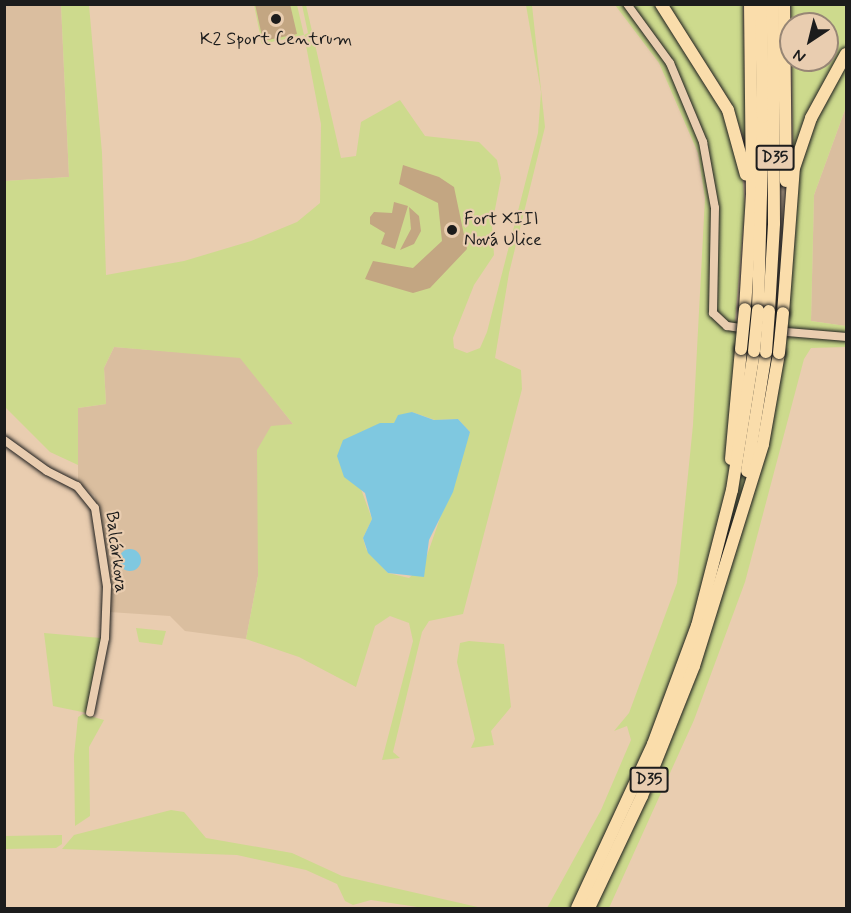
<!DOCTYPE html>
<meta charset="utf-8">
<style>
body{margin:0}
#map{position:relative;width:851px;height:913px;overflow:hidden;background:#e9cdb0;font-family:Mynerve,sans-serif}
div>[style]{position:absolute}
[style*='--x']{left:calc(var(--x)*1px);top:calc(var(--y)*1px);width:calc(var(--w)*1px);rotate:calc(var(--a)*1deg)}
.built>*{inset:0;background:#dabe9f}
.green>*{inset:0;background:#cdda8d}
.water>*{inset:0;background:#7fc8e0}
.round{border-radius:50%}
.building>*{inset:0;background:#c3a682}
.roads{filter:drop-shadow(0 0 2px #1c1c1c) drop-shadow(0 0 2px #1c1c1c)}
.minor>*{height:8px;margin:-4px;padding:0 4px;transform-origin:4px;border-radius:4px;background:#e9cdb0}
.highway>*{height:12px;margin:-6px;padding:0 6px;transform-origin:6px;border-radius:6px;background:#faddab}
.bridges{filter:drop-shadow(0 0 2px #1c1c1c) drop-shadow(0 0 2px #1c1c1c)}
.highway-bridge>*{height:12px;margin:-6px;padding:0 6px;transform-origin:6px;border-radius:6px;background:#faddab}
.dots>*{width:16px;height:16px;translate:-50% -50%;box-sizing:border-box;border:3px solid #e9cdb0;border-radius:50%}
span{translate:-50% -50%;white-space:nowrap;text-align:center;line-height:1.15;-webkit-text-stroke:4.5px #e9cdb0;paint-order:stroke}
.shield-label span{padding:2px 4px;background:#e9cdb0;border:2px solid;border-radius:4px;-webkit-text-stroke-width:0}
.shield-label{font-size:16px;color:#1c1c1c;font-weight:700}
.poi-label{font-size:18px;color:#1c1c1c}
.left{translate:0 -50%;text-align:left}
.street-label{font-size:18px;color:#1c1c1c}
.frame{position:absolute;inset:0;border:6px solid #1c1c1c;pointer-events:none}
.north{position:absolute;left:779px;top:12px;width:60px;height:60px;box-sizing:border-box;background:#e9cdb0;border:2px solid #978675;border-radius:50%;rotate:215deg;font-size:16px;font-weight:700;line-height:24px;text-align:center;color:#1c1c1c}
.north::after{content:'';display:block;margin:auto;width:21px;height:27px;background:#1c1c1c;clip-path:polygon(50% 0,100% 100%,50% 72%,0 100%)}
</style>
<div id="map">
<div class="built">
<div style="clip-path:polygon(5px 5px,61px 5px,69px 177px,5px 181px)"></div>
<div style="clip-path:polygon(846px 107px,846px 326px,811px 321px,814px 195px)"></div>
<div style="clip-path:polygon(114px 347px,240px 357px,293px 424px,258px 500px,258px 576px,246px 639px,185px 631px,170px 616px,109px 612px,107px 565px,95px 496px,78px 482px,78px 408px,106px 404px,104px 368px)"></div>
</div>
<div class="green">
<div style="clip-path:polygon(evenodd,61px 5px,89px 5px,102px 153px,106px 275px,184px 261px,251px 241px,297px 222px,320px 203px,321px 124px,304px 35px,262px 44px,254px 5px,297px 5px,304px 35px,308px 33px,302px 5px,306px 5px,341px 158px,356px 156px,361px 122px,400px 100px,425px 136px,479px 142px,497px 160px,501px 178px,492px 225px,494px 255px,474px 285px,453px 338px,454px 348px,467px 353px,480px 348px,487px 332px,538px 133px,541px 92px,526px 5px,532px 5px,545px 127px,509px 273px,495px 358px,521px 370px,522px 389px,463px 614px,429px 621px,422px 632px,393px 752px,400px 758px,382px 760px,413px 641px,409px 623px,390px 616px,375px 626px,356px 687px,299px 657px,246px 639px,258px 576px,257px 450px,271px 426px,293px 424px,240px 358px,114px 347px,104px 368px,106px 404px,78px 408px,78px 465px,50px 452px,5px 407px,4px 181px,69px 177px,61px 5px,412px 412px,435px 420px,458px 419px,470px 432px,424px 564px,409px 578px,388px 573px,366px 549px,363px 538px,372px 519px,361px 489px,380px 423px,395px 423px,412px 412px)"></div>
<div style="clip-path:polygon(615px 5px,656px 5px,729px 120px,742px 170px,745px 207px,735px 321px,786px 328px,798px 168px,813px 123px,846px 64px,846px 107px,814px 195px,811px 321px,846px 326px,846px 347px,811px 348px,804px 359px,745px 582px,694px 720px,609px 908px,547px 908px,601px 810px,631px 740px,627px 726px,614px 731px,629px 713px,677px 583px,693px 425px,705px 198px,698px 153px,659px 63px)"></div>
<div style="clip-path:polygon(668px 5px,743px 5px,746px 142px,724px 92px)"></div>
<div style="clip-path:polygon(791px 5px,846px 5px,846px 45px,793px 151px,792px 60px,827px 60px,827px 24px,791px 24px)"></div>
<div style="clip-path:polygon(136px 628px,166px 631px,162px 645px,139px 642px)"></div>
<div style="clip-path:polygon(44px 633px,101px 638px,87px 713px,53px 706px)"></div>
<div style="clip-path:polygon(469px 641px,504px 644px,511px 707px,491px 731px,494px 745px,471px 748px,475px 739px,457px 662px,460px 643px)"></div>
<div style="clip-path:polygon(83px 714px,104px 720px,89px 747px,90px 816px,75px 826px,74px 756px,78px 717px)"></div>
<div style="clip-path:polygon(171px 810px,184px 812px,206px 838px,292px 853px,342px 876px,482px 908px,424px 908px,371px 900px,353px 905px,345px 901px,337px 884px,306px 870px,237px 855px,62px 849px,74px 835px)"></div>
<div style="clip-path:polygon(62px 835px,62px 844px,56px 848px,5px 849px,5px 836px)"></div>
</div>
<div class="water">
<div style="clip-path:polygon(412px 412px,434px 420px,458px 419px,470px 432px,453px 492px,429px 540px,424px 577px,388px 573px,368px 553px,363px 538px,372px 519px,365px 493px,344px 477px,337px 456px,343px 440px,380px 423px,394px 423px,398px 415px)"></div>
<div class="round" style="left:119px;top:549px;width:22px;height:22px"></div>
</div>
<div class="building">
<div style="clip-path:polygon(255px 4px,290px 4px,297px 34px,263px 41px)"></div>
<div style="clip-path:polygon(403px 165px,439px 177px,454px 187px,467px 249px,430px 288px,413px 293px,365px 279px,373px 261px,413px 268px,442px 241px,438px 203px,399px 184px)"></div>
<div style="clip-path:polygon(394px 202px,408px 206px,395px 249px,381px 244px,385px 233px,370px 224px,370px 217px,374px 212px,392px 213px)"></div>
<div style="clip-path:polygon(409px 207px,419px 216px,421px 231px,414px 244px,400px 250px,411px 229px)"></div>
</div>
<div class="roads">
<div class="minor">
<div style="--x:627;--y:4;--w:73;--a:53.9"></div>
<div style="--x:670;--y:63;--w:86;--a:67.3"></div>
<div style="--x:703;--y:142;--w:67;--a:79.7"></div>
<div style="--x:715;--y:208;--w:105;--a:91.1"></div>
<div style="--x:713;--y:313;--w:19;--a:43"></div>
<div style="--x:727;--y:326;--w:21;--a:8"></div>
<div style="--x:764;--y:330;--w:82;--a:4.9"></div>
<div style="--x:4;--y:440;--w:53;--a:35.8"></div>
<div style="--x:47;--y:471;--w:34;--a:27"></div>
<div style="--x:77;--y:486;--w:28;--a:51"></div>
<div style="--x:95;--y:508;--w:79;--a:81.3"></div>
<div style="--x:107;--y:586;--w:52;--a:92.2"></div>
<div style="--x:105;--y:638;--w:76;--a:101.3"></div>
</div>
<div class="highway">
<div style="--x:661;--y:4;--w:125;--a:57.7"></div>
<div style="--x:728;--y:110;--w:67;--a:74.5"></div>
<div style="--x:784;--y:4;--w:177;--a:89.4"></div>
<div style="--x:745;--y:309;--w:116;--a:-86.5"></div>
<div style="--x:752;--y:193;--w:189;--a:-90.6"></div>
<div style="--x:758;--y:310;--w:193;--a:-88.5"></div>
<div style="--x:763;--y:117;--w:113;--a:-91"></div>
<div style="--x:769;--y:311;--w:88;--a:-86.7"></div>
<div style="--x:774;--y:223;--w:219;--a:-90.3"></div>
<div style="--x:783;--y:313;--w:145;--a:-85.7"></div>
<div style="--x:794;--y:168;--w:53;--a:-71.2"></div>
<div style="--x:811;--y:118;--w:73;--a:-61.3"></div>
<div style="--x:731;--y:459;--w:110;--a:-84.8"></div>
<div style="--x:747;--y:471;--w:121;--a:-80.9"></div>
<div style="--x:577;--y:908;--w:181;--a:-65.1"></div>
<div style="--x:653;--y:744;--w:126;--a:-69.6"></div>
<div style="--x:697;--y:626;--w:140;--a:-75.6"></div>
<div style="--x:732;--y:490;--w:141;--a:-81"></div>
<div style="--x:589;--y:908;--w:124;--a:-64.7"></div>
<div style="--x:642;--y:796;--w:140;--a:-68.2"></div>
<div style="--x:694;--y:666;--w:232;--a:-72.7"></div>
<div style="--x:763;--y:444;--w:92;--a:-80"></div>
</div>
</div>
<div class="bridges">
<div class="highway-bridge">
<div style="--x:741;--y:349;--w:40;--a:-84.3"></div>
<div style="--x:754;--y:351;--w:41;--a:-84.4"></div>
<div style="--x:766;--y:352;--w:41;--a:-85.8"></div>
<div style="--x:779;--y:353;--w:40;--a:-84.3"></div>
</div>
</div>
<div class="dots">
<div style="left:276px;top:19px;background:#1c1c1c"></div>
<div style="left:452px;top:230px;background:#1c1c1c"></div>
</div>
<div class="shield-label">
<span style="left:775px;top:158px">D35</span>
<span style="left:649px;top:780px">D35</span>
</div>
<div class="poi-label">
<span style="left:276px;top:39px">K2 Sport Centrum</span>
<span class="left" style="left:464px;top:230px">Fort XIII<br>Nová Ulice</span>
</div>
<div class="street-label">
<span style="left:116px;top:552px;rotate:83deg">Balcárkova</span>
</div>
<div class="frame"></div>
<div class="north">N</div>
</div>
